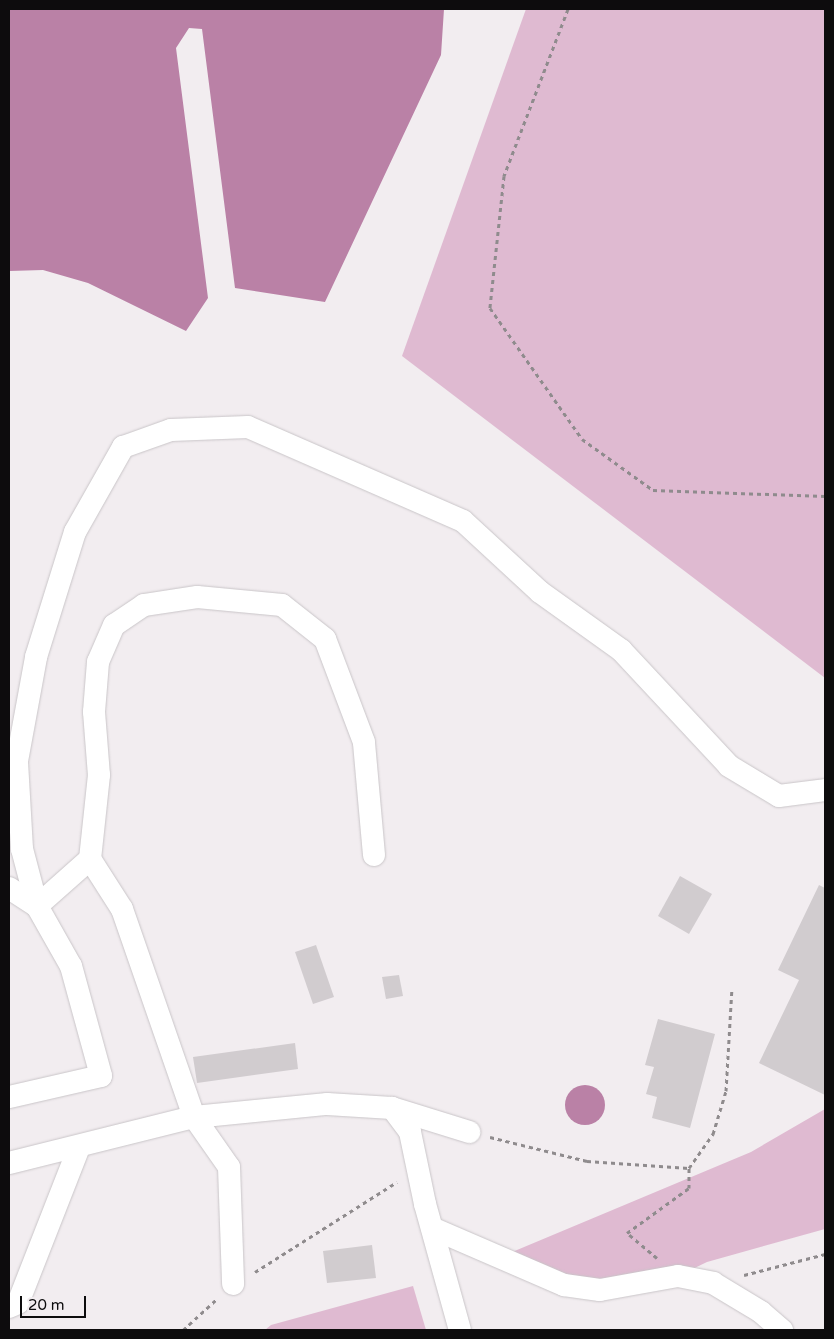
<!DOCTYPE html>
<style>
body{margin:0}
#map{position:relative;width:834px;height:1339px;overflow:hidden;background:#f2edf0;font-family:"Varela Round",sans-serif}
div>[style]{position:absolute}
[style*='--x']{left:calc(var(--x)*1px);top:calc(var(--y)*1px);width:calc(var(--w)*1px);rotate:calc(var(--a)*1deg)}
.green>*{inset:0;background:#dfbad1}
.water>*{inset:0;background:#ba81a6}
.round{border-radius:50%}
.building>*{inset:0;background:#d1cccf}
.path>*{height:3px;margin-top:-1.5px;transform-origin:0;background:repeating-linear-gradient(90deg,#8f8b8d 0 4px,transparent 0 8px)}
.roads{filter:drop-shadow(0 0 1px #c9c5c8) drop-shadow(0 0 1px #c9c5c8)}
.minor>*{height:22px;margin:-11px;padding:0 11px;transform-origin:11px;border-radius:11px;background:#fff}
span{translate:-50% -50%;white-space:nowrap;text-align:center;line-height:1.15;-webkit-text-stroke:4.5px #f2edf0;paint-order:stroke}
.frame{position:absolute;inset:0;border:10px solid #0d0c0d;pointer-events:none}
.scale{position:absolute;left:20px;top:1296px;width:66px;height:22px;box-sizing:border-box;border:2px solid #0d0c0d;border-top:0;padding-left:6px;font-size:15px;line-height:18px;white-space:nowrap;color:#0d0c0d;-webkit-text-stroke:4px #f2edf0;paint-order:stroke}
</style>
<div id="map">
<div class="green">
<div style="clip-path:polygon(526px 9px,825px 9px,825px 678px,402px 356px)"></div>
<div style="clip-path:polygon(825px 1109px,825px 1229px,707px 1262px,678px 1276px,600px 1290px,500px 1257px,751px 1152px)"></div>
<div style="clip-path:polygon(413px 1286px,426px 1330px,265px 1330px,271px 1325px)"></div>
</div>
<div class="water">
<div style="clip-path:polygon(9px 9px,444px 9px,441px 55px,325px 302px,235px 288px,202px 29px,189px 28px,176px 48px,208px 298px,186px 331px,88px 283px,43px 270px,9px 271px)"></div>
<div class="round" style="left:565px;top:1085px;width:40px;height:40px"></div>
</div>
<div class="building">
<div style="clip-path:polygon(680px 876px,712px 894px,689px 934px,658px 916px)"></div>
<div style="clip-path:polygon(819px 885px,825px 888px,825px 1095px,759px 1063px,799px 980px,778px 970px)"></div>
<div style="clip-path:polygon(316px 945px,334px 997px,313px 1004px,295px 952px)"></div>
<div style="clip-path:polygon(399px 975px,403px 996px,386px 999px,382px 977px)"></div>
<div style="clip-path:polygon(658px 1019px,715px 1034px,690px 1128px,652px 1118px,657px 1097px,646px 1094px,654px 1067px,645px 1065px)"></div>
<div style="clip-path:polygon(295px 1043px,298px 1069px,197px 1083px,193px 1057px)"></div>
<div style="clip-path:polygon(372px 1245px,376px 1278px,327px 1283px,323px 1251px)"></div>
</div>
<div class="path">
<div style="--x:568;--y:9;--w:179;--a:111"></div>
<div style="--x:504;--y:176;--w:133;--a:96.1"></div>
<div style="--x:490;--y:308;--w:160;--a:54.9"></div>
<div style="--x:582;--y:439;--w:87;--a:35.7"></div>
<div style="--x:653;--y:490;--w:172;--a:2"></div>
<div style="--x:490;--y:1137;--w:100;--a:13.9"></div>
<div style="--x:587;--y:1161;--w:102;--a:3.9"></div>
<div style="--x:689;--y:1168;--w:42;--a:-54.8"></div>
<div style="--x:713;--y:1134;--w:45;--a:-73.2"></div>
<div style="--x:726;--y:1091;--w:103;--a:-86.7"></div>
<div style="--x:657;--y:1258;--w:39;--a:-140"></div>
<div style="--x:627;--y:1233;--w:77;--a:-36"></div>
<div style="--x:689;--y:1188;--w:20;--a:-90"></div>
<div style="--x:255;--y:1272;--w:168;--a:-32.4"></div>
<div style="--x:744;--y:1275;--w:84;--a:-14.5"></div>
<div style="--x:183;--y:1330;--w:46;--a:-42.4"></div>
</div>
<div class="roads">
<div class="minor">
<div style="--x:374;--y:855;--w:113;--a:-95.1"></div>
<div style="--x:364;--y:742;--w:110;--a:-110.7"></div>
<div style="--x:325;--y:639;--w:55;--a:-141.7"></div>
<div style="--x:282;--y:605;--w:85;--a:-174.6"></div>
<div style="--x:197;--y:597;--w:54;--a:171.4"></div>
<div style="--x:144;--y:605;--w:36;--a:146"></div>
<div style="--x:114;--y:625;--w:40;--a:113.4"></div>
<div style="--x:98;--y:662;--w:50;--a:94.6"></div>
<div style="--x:94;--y:712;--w:63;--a:85.5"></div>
<div style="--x:99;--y:775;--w:84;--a:96.1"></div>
<div style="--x:90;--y:859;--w:71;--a:138.4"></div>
<div style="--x:37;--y:906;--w:59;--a:-104.7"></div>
<div style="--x:22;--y:849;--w:88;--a:-93.3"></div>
<div style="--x:17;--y:761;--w:106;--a:-79.6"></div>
<div style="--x:36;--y:657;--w:131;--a:-72.7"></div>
<div style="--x:75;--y:532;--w:98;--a:-60.5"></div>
<div style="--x:123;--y:447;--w:51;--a:-19.5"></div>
<div style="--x:171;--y:430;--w:77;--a:-2.2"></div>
<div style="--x:248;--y:427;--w:235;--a:23.6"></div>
<div style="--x:463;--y:521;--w:105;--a:42.7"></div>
<div style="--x:540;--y:592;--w:100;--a:35.6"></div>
<div style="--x:621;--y:650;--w:158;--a:47"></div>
<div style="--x:729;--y:766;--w:58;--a:31"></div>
<div style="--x:779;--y:796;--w:46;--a:-7.4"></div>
<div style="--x:90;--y:859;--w:59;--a:57.4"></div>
<div style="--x:122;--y:909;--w:220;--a:70.9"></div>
<div style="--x:194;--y:1117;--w:61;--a:55"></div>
<div style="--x:229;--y:1167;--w:117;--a:88"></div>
<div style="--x:9;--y:888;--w:33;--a:33"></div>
<div style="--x:37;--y:906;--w:69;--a:60.5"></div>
<div style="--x:71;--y:966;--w:114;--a:74.7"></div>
<div style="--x:101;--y:1076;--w:94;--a:167.1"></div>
<div style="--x:392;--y:1108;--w:81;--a:17.3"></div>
<div style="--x:9;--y:1163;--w:191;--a:-14"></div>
<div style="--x:194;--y:1117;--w:134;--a:-5.6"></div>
<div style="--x:327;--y:1104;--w:65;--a:3.5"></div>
<div style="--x:392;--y:1108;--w:30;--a:53"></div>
<div style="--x:410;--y:1132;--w:74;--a:78.2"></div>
<div style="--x:425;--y:1204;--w:131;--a:74.5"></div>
<div style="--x:432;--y:1228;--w:144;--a:23.4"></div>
<div style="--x:564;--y:1285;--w:36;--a:8"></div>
<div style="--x:600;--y:1290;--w:79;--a:-10.2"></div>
<div style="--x:678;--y:1276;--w:36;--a:11"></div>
<div style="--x:713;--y:1283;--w:56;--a:31.1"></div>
<div style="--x:761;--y:1312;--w:28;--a:41"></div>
<div style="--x:9;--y:1307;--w:10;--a:-24"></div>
<div style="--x:18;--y:1303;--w:168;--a:-68.6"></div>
</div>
</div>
<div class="frame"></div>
<div class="scale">20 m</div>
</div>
